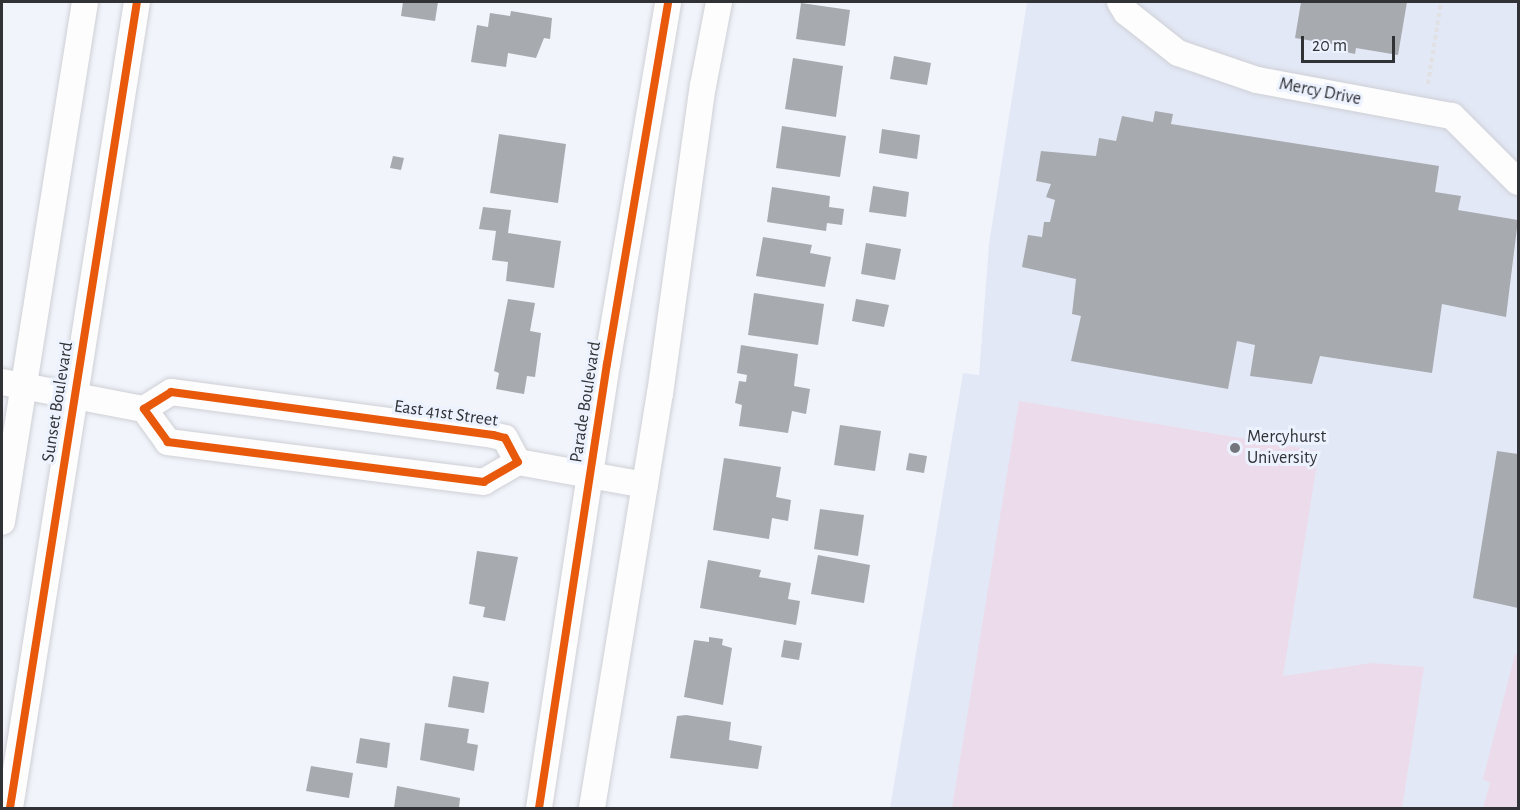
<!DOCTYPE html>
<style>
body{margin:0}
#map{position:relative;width:1520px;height:810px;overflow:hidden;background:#f1f4fb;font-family:"Alegreya Sans",sans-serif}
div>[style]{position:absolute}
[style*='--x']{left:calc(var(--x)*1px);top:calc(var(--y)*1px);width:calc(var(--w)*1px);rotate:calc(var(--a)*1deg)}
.built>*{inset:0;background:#e3e8f6}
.green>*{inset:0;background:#ecdbea}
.building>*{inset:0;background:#a7aaaf}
.path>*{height:4px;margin-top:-2px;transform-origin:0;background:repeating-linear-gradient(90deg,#e1e1e3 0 4.5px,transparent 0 7.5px)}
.roads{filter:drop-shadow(0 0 2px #ced0d5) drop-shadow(0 0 2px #ced0d5)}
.minor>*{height:26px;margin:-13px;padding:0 13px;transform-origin:13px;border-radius:13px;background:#fdfdfe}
.cycleway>*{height:8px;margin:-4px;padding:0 4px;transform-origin:4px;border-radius:4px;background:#e8590c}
.dots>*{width:16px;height:16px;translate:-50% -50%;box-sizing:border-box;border:3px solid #edf2ff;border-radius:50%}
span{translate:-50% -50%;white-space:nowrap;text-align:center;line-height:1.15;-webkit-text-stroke:6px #edf2ff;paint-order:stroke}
.street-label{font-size:18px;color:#303236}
.poi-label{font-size:18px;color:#303236}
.left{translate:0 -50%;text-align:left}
.frame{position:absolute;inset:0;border:3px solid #303236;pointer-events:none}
.scale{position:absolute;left:1301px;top:36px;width:94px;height:27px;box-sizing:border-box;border:3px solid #303236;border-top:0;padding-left:8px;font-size:18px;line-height:21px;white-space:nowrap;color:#303236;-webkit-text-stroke:4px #edf2ff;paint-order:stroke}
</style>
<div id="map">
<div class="built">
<div style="clip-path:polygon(1027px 2px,1518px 2px,1518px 808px,890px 808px,963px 373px,979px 375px,989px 244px)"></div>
</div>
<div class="green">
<div style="clip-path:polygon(1019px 401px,1319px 451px,1283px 676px,1372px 663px,1424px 667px,1402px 808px,952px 808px)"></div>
<div style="clip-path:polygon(1515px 654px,1518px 655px,1518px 808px,1483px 808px,1490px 783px,1483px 779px)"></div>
</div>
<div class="building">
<div style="clip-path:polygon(403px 2px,438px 2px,435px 21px,401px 16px)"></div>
<div style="clip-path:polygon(1301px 2px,1407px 2px,1398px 55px,1356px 48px,1355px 54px,1336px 50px,1337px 45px,1295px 38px)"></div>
<div style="clip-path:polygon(801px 3px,850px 10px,845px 46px,796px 39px)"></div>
<div style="clip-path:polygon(511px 11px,552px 18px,550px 39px,544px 38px,536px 58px,508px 53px,506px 67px,471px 62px,477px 25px,488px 27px,490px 13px,510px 16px)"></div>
<div style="clip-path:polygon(894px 56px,931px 63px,927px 85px,890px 79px)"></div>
<div style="clip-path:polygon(793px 58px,843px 66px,836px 117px,785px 109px)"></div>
<div style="clip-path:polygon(1155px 111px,1173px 114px,1171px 124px,1439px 166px,1435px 192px,1461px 196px,1458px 210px,1518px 220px,1506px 317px,1442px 304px,1432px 373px,1320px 356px,1312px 384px,1250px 376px,1255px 345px,1237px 341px,1228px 389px,1071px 361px,1081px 316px,1072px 314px,1076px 279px,1022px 267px,1028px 235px,1042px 237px,1044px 222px,1050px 222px,1055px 200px,1046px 197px,1051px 184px,1036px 181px,1041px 151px,1096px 156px,1099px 138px,1116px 141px,1122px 116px,1153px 122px)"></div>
<div style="clip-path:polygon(782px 126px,846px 136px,840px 177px,776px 168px)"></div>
<div style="clip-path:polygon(882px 129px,920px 135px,917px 159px,879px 153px)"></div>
<div style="clip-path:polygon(499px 134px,566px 144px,558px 203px,490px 193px)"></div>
<div style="clip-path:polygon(393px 156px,404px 158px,401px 170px,390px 168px)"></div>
<div style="clip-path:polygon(873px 186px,909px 192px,906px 217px,869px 212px)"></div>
<div style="clip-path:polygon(772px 187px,830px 196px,829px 207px,844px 209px,842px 225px,827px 223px,826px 231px,767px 222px)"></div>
<div style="clip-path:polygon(483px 207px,511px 210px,508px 233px,561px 241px,554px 288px,506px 281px,508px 262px,492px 260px,496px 231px,479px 229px)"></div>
<div style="clip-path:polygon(763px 237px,812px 245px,810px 253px,831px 257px,825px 287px,756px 276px)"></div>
<div style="clip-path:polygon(866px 243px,901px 249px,895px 280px,861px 274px)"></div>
<div style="clip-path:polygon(754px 293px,824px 304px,818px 345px,748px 335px)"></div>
<div style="clip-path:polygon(508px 299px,535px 303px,530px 331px,541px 333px,535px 377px,527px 376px,524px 394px,496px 389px,499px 373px,494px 371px)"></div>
<div style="clip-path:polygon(856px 299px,889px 305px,884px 327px,852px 321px)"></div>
<div style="clip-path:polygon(741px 345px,798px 354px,794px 386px,810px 389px,806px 414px,792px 411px,788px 433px,739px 426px,742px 405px,735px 403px,739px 381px,746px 382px,747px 375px,737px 373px)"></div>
<div style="clip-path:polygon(840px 425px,881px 431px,875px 471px,834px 465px)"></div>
<div style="clip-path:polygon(1497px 451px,1518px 454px,1518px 608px,1473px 598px)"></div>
<div style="clip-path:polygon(909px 453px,927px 456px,924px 473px,906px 470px)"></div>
<div style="clip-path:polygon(724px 458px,781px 467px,776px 497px,791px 500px,788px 521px,772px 518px,769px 539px,713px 530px)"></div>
<div style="clip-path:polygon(820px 509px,864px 515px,858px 556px,814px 549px)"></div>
<div style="clip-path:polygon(477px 551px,518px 557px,505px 621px,483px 617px,485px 607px,469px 604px)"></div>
<div style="clip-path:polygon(818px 555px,870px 565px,864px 603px,811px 594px)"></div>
<div style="clip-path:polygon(708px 560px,761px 570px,759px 577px,791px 583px,788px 599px,800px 601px,796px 625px,700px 608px)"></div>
<div style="clip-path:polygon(709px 637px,723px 639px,722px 645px,732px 648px,723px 705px,684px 697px,694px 640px,709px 642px)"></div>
<div style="clip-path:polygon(784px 640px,802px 643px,799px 660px,781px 657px)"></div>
<div style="clip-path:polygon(453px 676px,489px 682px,484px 713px,448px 707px)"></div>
<div style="clip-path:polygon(686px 715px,731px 722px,729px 740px,762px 746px,758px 769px,670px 758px,677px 716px)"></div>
<div style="clip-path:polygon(425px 723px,469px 729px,467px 743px,478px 745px,474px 771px,420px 760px)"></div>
<div style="clip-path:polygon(360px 738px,390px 743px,387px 768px,356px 763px)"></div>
<div style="clip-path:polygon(311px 766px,353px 773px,349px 798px,306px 791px)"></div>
<div style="clip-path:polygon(397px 786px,460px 798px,459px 808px,394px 808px)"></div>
</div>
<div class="path">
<div style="--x:1428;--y:84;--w:83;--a:-81"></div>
</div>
<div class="roads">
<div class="minor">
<div style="--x:1120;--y:2;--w:12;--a:59"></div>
<div style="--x:1126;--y:12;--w:66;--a:38.3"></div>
<div style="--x:1178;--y:53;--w:83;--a:18.9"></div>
<div style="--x:1257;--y:80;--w:198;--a:10.5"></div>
<div style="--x:1452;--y:116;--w:93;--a:45"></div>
<div style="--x:2;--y:382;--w:145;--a:10.8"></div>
<div style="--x:171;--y:392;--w:325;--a:7.6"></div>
<div style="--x:493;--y:435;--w:12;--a:14"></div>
<div style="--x:505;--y:438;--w:27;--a:62"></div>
<div style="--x:518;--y:462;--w:39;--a:150"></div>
<div style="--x:484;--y:482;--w:319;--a:-172.8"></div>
<div style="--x:168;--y:442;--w:41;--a:-126"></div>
<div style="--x:144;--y:409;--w:32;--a:-32"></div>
<div style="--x:518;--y:462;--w:129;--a:10.3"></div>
<div style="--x:2;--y:522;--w:527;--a:-80.93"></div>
<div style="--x:10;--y:808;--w:816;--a:-81.05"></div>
<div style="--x:539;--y:808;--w:449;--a:-81.3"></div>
<div style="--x:607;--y:364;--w:367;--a:-80.4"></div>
<div style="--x:592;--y:808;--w:420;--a:-80.7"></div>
<div style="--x:660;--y:394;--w:311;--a:-82.1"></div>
<div style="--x:703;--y:86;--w:86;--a:-79.2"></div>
</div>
</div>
<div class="cycleway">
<div style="--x:171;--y:392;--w:325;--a:7.6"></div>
<div style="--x:493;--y:435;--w:12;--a:14"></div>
<div style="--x:505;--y:438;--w:27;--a:62"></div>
<div style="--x:518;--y:462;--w:39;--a:150"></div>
<div style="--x:484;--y:482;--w:319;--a:-172.8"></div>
<div style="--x:168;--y:442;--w:41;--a:-126"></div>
<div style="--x:144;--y:409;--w:32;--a:-32"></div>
<div style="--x:10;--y:808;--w:816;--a:-81.05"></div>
<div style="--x:539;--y:808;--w:449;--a:-81.3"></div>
<div style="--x:607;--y:364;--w:367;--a:-80.4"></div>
</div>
<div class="dots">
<div style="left:1235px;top:448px;background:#74767b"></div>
</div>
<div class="street-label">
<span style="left:1320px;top:92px;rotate:11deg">Mercy Drive</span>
<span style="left:58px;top:402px;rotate:-81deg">Sunset Boulevard</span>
<span style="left:586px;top:402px;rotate:-81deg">Parade Boulevard</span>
<span style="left:446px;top:414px;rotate:8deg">East 41st Street</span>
</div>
<div class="poi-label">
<span class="left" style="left:1247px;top:448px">Mercyhurst<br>University</span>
</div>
<div class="frame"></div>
<div class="scale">20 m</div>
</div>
